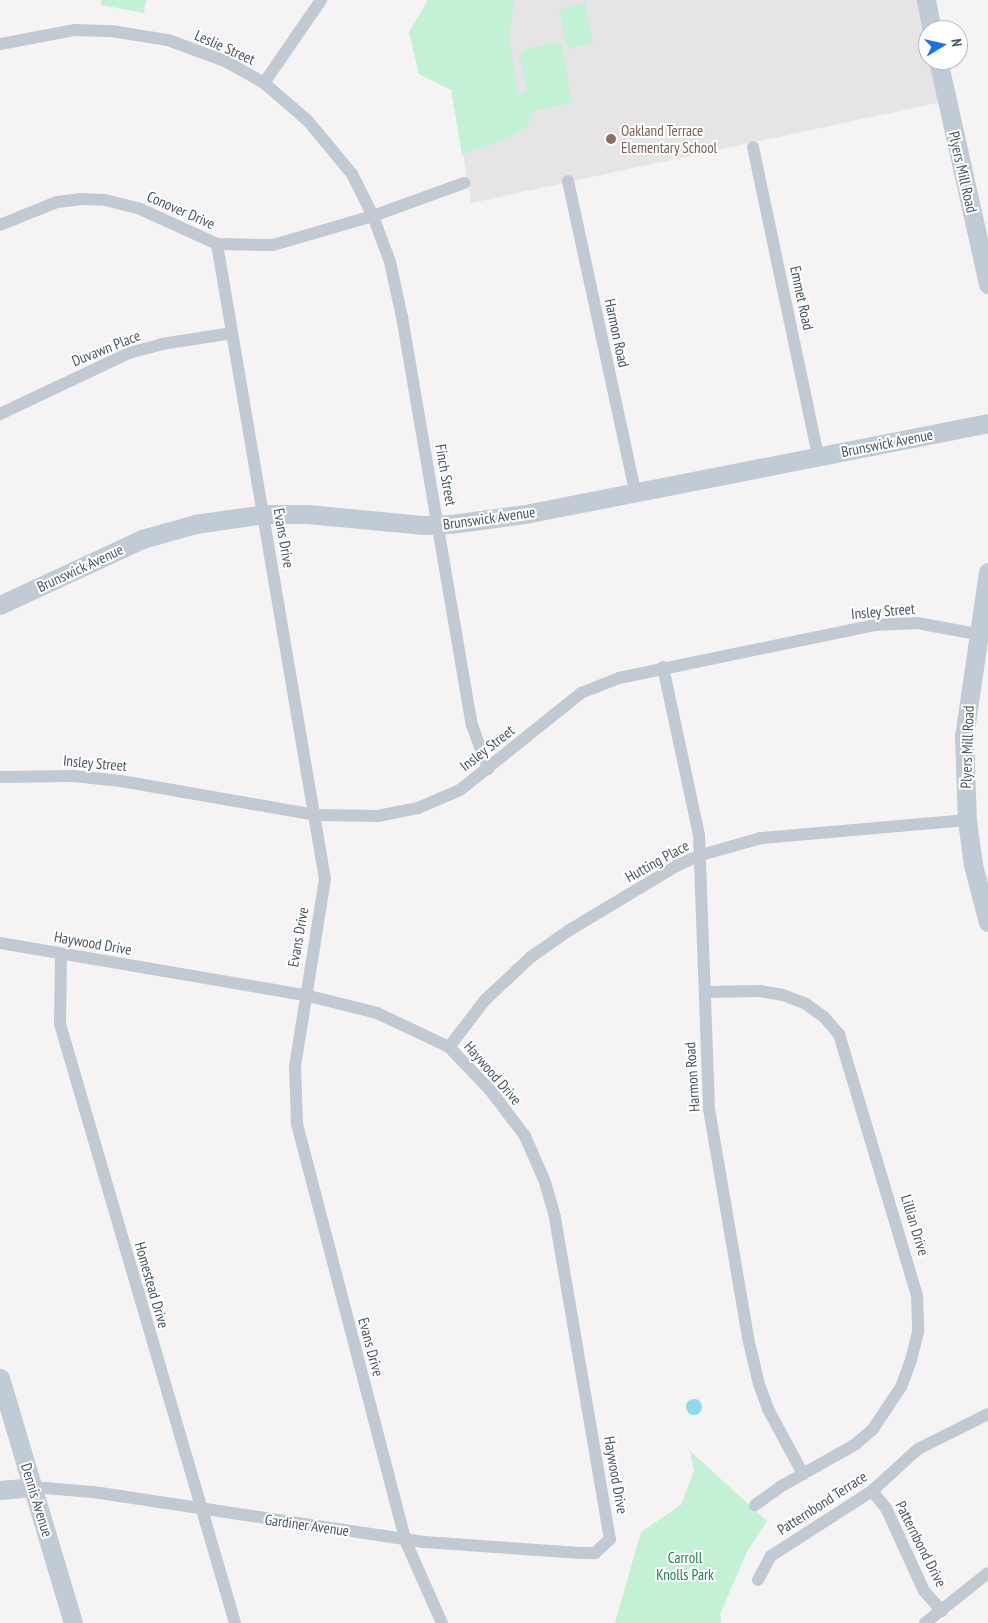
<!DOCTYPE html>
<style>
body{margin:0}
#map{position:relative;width:988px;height:1623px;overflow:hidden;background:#f5f3f3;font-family:"PT Sans Narrow",sans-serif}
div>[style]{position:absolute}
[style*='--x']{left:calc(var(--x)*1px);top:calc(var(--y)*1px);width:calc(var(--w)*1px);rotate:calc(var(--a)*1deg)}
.education>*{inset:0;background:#e6e4e5}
.green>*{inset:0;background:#c3f1d5}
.water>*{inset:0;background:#90daee}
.round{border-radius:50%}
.street>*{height:12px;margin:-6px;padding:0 6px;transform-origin:6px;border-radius:6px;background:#c1cad2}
.secondary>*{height:19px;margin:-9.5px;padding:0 9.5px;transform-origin:9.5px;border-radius:9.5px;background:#c1cbd6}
.dots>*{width:14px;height:14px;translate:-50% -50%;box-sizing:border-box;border:2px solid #fff;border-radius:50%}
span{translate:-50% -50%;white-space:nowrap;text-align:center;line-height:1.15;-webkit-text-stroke:4px #fff;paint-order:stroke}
.street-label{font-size:15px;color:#4a5661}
.education-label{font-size:15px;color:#785e54}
.left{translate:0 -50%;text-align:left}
.park-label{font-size:15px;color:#17864f}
.north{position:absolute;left:918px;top:20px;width:50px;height:50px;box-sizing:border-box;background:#fff;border:1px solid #b7bbc0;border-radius:50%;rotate:81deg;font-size:14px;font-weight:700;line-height:20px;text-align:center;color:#4a5661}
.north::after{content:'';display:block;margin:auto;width:18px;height:22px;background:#1a73e8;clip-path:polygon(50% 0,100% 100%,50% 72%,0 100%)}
</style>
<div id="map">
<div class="education">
<div style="clip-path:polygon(426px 0,926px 0,928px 60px,938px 60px,946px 101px,471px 203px,446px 47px)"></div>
</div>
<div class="green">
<div style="clip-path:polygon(101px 0,146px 0,144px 13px,101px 5px)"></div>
<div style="clip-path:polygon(428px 0,514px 0,509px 37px,518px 93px,527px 92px,519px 55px,523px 49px,561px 42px,572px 103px,533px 111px,527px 127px,510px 137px,462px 155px,451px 90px,419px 74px,409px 32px)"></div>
<div style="clip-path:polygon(585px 2px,593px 43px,567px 49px,559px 9px)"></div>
<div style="clip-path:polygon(690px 1451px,767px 1521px,748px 1550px,720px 1614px,721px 1623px,615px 1623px,641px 1532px,681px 1505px,694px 1471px)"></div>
</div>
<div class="water">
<div class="round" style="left:686px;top:1399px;width:16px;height:16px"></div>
</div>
<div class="street">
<div style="--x:0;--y:44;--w:75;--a:-10.7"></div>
<div style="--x:74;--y:30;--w:37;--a:2"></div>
<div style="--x:111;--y:31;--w:58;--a:9"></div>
<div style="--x:168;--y:40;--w:61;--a:20.2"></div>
<div style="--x:225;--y:61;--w:45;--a:29.4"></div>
<div style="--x:264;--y:83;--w:58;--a:40.8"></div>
<div style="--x:308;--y:121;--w:69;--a:50.3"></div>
<div style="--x:352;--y:174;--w:47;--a:63.4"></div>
<div style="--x:373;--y:216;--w:49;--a:69.7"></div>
<div style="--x:390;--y:262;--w:56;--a:77.7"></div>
<div style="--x:402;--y:317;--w:414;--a:80.3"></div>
<div style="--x:472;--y:725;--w:47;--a:70"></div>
<div style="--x:264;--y:83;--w:101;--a:-55.5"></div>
<div style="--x:753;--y:147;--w:316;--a:78.1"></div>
<div style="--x:568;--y:181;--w:318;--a:77.8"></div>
<div style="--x:0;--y:225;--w:61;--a:-22"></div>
<div style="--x:57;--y:202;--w:23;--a:-7"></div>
<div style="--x:80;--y:199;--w:25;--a:2"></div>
<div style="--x:105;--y:200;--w:34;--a:14"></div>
<div style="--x:138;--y:208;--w:87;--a:24.5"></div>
<div style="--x:217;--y:244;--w:56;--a:1"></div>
<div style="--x:273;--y:245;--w:104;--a:-16.2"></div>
<div style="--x:373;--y:216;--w:97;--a:-19.9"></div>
<div style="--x:217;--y:244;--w:644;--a:80.35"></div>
<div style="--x:325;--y:879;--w:189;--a:99.1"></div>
<div style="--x:295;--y:1066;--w:58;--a:88"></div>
<div style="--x:297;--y:1124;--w:430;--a:75.4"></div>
<div style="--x:405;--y:1540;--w:91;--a:66"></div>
<div style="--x:0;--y:414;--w:143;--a:-25.3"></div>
<div style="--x:129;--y:353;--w:34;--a:-15"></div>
<div style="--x:162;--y:344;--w:71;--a:-8.9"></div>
<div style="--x:663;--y:667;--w:172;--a:77.9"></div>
<div style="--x:699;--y:835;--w:274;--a:87.9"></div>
<div style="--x:709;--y:1109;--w:232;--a:80.3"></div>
<div style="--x:748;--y:1338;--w:47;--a:76.6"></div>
<div style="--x:759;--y:1384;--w:27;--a:70"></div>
<div style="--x:768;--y:1409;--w:74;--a:61.7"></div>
<div style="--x:0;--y:777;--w:73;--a:-0.8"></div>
<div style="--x:73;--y:776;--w:48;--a:5.9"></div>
<div style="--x:121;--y:781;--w:198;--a:9.9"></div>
<div style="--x:316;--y:815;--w:62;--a:0.9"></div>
<div style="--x:378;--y:816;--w:41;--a:-11.3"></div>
<div style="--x:418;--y:808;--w:46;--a:-23.2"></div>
<div style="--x:460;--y:790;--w:155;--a:-38.7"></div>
<div style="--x:581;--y:693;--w:41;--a:-21.5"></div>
<div style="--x:619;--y:678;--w:261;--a:-11.7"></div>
<div style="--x:875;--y:625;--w:42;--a:-2.7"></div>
<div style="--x:917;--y:623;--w:61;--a:10.4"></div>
<div style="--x:0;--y:943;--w:309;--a:9.7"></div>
<div style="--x:305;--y:995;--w:74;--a:14"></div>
<div style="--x:377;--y:1013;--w:80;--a:25.3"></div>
<div style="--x:449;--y:1047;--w:59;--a:46.4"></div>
<div style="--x:490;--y:1090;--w:58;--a:52.7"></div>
<div style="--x:525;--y:1136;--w:50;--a:66.5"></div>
<div style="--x:545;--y:1182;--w:37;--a:74"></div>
<div style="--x:555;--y:1218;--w:326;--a:80.3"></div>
<div style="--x:610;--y:1539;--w:21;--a:137"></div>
<div style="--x:595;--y:1553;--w:14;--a:180"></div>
<div style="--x:581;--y:1553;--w:157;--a:-176"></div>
<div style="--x:424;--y:1542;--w:336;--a:-171.4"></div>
<div style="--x:92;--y:1492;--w:59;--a:-175.2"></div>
<div style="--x:61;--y:954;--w:70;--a:90.8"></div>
<div style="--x:60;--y:1024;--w:624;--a:73.71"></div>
<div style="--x:705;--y:992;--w:55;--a:-1"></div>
<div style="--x:760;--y:991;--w:23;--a:10"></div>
<div style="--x:783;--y:995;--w:25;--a:21"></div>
<div style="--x:806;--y:1004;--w:22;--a:36"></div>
<div style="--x:824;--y:1017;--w:23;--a:49"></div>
<div style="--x:839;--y:1034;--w:272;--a:73.4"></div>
<div style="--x:917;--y:1295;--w:37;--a:88"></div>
<div style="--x:918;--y:1332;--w:29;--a:104"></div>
<div style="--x:911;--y:1360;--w:29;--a:110"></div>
<div style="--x:901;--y:1387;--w:50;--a:123.7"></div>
<div style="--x:873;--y:1429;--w:23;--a:139"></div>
<div style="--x:856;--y:1444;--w:87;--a:150.5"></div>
<div style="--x:780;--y:1487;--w:31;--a:144"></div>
<div style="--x:449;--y:1047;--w:59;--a:-52.5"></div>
<div style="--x:485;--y:1000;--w:63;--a:-43.1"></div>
<div style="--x:531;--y:957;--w:45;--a:-35.1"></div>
<div style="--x:568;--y:931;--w:126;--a:-31"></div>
<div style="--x:676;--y:866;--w:27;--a:-24"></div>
<div style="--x:701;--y:855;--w:62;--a:-15.8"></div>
<div style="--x:761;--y:838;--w:207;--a:-5"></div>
<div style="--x:872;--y:1491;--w:22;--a:51"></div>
<div style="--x:886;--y:1508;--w:91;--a:65.4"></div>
<div style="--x:924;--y:1591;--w:27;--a:48"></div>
<div style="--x:758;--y:1580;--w:27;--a:-62"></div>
<div style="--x:771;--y:1556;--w:120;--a:-32.8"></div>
<div style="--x:872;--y:1491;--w:62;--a:-42.4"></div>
<div style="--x:918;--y:1449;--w:78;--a:-26.6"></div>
<div style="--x:925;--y:1623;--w:80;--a:-38.4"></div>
</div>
<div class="secondary">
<div style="--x:926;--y:0;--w:31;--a:79"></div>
<div style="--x:938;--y:60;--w:230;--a:77.4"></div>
<div style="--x:988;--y:572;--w:166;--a:98.3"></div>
<div style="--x:964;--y:736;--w:84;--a:88"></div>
<div style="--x:967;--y:820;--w:45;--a:82.4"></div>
<div style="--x:973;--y:865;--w:59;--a:75.3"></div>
<div style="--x:0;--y:605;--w:157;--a:-24.9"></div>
<div style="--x:142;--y:539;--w:55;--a:-15.8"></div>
<div style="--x:195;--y:524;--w:70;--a:-8.2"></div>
<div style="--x:264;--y:514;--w:43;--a:0"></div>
<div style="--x:307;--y:514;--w:118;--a:5.4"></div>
<div style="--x:424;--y:525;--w:27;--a:-2"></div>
<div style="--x:451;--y:524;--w:75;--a:-7.7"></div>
<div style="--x:525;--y:514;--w:472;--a:-11.1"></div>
<div style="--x:0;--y:1378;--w:256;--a:73.4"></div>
<div style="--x:0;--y:1490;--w:33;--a:-5"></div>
</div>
<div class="dots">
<div style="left:611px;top:139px;background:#8d6e63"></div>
</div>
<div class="street-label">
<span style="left:225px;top:47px;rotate:24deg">Leslie Street</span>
<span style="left:963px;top:172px;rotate:77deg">Plyers Mill Road</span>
<span style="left:181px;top:210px;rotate:24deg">Conover Drive</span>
<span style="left:802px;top:298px;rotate:78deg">Emmet Road</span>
<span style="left:617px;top:333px;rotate:78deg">Harmon Road</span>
<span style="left:106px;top:348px;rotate:-22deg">Duvawn Place</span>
<span style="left:887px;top:443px;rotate:-11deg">Brunswick Avenue</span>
<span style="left:446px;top:475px;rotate:80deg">Finch Street</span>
<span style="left:489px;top:518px;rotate:-8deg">Brunswick Avenue</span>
<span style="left:284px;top:538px;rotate:80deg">Evans Drive</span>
<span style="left:80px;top:568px;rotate:-25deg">Brunswick Avenue</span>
<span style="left:883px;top:611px;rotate:-5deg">Insley Street</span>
<span style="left:967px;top:747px;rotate:-88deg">Plyers Mill Road</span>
<span style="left:487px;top:748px;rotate:-38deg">Insley Street</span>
<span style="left:95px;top:763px;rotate:5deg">Insley Street</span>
<span style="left:657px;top:861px;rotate:-29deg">Hutting Place</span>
<span style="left:298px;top:937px;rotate:-80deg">Evans Drive</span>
<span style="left:93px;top:943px;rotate:10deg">Haywood Drive</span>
<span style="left:493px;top:1073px;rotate:49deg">Haywood Drive</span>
<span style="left:692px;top:1077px;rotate:-94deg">Harmon Road</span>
<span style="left:915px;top:1225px;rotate:73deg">Lillian Drive</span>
<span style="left:152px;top:1285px;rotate:74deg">Homestead Drive</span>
<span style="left:371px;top:1347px;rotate:75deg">Evans Drive</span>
<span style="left:616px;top:1475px;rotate:80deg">Haywood Drive</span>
<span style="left:37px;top:1500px;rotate:73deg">Dennis Avenue</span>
<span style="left:822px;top:1503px;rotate:-33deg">Patternbond Terrace</span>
<span style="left:307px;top:1525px;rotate:8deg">Gardiner Avenue</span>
<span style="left:921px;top:1544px;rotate:63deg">Patternbond Drive</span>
</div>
<div class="education-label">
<span class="left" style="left:621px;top:139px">Oakland Terrace<br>Elementary School</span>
</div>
<div class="park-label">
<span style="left:685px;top:1566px">Carroll<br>Knolls Park</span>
</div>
<div class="north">N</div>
</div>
